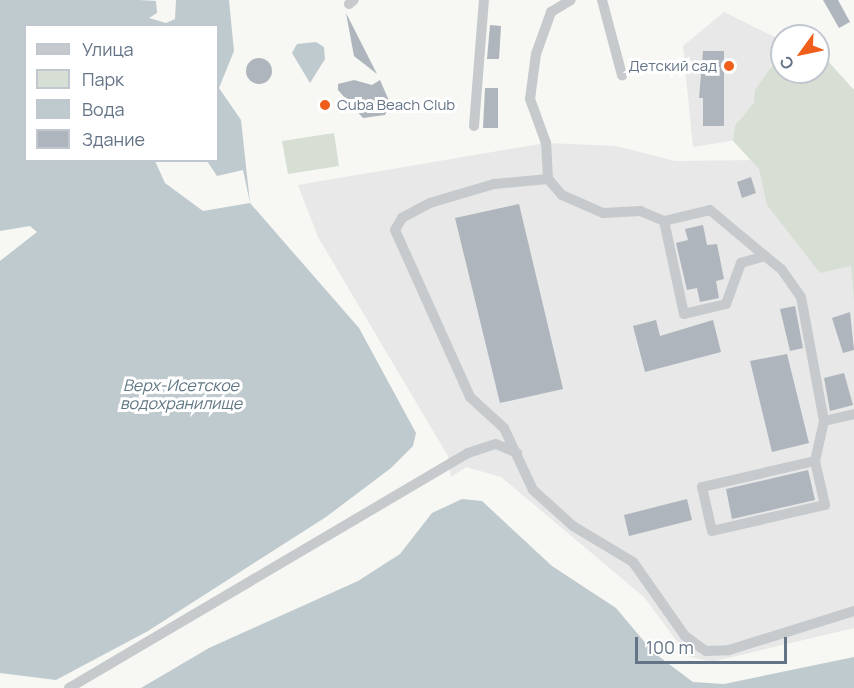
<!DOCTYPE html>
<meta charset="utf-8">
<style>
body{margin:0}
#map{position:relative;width:854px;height:688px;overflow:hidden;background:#f7f7f3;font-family:Manrope,sans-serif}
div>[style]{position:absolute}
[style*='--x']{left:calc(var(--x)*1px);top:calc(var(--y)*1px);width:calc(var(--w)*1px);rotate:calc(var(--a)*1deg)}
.built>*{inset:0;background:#e7e8e7}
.green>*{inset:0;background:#d7dfd4}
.water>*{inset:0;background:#bfcacf}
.pier>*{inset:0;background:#f7f7f3}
.building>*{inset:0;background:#aeb5bc}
.round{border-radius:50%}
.minor>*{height:10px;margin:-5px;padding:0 5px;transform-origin:5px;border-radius:5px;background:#c6cacd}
.dots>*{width:16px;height:16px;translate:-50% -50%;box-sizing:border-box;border:3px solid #fff;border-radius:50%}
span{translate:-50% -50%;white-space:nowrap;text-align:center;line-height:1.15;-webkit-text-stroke:6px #fff;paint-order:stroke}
.poi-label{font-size:15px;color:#647486}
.right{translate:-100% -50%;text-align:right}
.left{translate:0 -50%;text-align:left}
.water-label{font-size:16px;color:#5f7683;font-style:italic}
.legend{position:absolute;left:24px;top:24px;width:195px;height:138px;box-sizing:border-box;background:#fff;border:2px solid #c1c7cf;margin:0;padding:8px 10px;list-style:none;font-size:18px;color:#647486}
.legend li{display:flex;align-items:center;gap:12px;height:30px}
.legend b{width:30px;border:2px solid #c1c7cf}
.north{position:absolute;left:770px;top:24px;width:60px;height:60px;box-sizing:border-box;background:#fff;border:2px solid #c1c7cf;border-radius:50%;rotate:237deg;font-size:16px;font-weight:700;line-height:24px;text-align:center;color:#647486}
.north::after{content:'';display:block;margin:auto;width:21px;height:27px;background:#ef5f1b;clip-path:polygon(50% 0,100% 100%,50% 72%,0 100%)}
.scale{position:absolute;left:635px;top:637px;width:152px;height:27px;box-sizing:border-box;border:3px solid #647486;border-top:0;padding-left:8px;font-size:18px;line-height:21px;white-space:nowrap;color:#647486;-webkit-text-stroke:4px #fff;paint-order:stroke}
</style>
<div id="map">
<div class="built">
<div style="clip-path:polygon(724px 12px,779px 39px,749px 138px,693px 147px,683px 46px)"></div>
<div style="clip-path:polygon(546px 143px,616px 146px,675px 161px,759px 160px,854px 247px,854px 628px,711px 662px,688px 656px,644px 597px,501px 477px,466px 467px,451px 477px,448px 456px,318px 237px,298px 185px)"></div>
</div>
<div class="green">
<div style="clip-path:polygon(818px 50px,854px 90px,854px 300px,851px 266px,820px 273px,767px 205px,759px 169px,733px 141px,735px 126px,754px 103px,755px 90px,779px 56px,782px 72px,818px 72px)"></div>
<div style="clip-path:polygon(334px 133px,339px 166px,288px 174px,282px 141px)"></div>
</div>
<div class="water">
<div style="clip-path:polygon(evenodd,0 0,229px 0,234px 51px,219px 88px,241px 120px,250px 203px,359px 328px,416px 433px,413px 446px,391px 468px,326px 517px,148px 631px,56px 680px,0 673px,0 261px,37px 232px,30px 226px,0 231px,0 0,26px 26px,218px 26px,218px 160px,26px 160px,26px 26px)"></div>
<div style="clip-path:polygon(316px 42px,324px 47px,325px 59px,310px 83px,292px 53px,297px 44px)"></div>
<div style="clip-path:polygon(462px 499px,482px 501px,552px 566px,616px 608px,653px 652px,693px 682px,724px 684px,854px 657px,854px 688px,141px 688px,209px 648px,358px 581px,400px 554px,432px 513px)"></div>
</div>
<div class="pier">
<div style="clip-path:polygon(139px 0,176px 0,175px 19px,166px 23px,149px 18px,157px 13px,156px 1px)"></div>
<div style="clip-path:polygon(155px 161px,207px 161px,217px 176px,243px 170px,250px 203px,203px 211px,165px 183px)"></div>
</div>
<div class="building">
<div style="clip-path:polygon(823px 0,838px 0,850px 22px,839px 28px)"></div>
<div style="clip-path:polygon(346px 13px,377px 74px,354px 56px)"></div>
<div style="clip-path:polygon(490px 25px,501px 26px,499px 59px,487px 59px)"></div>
<div style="clip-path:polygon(703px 51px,724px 51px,724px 126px,703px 126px,703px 98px,699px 98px)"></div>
<div class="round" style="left:246px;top:58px;width:26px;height:26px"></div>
<div style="clip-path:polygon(354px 80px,372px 85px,380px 80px,390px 103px,385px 115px,363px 118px,338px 90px,338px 84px)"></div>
<div style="clip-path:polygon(485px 88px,498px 88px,498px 128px,483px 128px)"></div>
<div style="clip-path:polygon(751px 177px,756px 193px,742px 198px,737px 182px)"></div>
<div style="clip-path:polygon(519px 204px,563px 389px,500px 403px,455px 218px)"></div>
<div style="clip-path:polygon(703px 225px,707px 245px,717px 244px,724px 279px,716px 281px,719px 298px,700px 302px,697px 288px,687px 290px,676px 243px,688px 240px,685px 229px)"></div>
<div style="clip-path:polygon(795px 306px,803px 348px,790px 351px,780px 309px)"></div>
<div style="clip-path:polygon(850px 312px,854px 350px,843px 353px,832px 318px)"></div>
<div style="clip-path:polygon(656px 320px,660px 336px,713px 320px,721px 352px,645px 372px,633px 326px)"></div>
<div style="clip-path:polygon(787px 354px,809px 443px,772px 452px,750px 361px)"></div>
<div style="clip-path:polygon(844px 373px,853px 405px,830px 411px,824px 378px)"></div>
<div style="clip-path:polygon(808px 470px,815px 500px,732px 519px,726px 489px)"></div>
<div style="clip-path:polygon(687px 499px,692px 520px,629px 536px,624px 515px)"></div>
</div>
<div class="minor">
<div style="--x:602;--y:0;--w:78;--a:75.1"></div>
<div style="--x:349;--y:4;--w:6;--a:-39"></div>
<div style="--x:474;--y:126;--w:126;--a:-85.5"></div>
<div style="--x:548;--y:179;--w:36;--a:-93"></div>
<div style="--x:546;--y:143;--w:47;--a:-110"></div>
<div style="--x:530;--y:99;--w:45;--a:-82.4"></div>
<div style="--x:536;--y:54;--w:45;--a:-70.3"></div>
<div style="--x:551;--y:12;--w:23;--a:-31"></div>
<div style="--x:664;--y:221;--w:25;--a:-157"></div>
<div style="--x:641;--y:211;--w:38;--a:177"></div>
<div style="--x:603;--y:213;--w:45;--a:-156.3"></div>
<div style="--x:562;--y:195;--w:21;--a:-131"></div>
<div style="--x:548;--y:179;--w:54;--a:174.7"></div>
<div style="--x:494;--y:184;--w:67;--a:163.5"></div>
<div style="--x:430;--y:203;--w:32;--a:152"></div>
<div style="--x:402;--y:218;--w:14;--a:120"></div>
<div style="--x:395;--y:230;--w:183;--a:65.8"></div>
<div style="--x:470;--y:397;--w:46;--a:42.4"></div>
<div style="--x:504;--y:428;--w:68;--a:64.9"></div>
<div style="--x:533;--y:490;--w:54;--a:42"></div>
<div style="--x:573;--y:526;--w:70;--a:31"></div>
<div style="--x:633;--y:562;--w:90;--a:54.9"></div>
<div style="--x:685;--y:636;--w:26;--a:36"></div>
<div style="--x:706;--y:651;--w:23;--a:-2"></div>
<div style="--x:729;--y:650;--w:131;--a:-17.3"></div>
<div style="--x:765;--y:256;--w:25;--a:164"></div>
<div style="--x:741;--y:263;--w:44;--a:110.1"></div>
<div style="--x:726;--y:304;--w:43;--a:166.6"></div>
<div style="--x:684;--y:314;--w:95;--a:-102.1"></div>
<div style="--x:664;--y:221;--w:47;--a:-13.4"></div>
<div style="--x:710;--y:210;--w:72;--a:39.9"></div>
<div style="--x:765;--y:256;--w:22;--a:39"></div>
<div style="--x:782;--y:270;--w:33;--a:55"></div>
<div style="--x:801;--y:297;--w:126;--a:79.5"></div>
<div style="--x:815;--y:461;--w:116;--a:167"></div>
<div style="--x:702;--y:487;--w:45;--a:77.2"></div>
<div style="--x:712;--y:531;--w:116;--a:-13"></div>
<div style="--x:825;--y:505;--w:45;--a:-102.8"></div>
<div style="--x:815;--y:461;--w:41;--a:-77.3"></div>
<div style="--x:824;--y:421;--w:31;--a:-13"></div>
<div style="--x:69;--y:688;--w:463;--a:-30.5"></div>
<div style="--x:468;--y:453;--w:29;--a:-18"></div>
<div style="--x:496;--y:444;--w:23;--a:23"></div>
</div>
<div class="dots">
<div style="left:729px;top:66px;background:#ef5f1b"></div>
<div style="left:325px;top:105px;background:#ef5f1b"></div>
</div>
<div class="poi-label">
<span class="right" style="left:717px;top:66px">Детский сад</span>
<span class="left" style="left:337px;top:105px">Cuba Beach Club</span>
</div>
<div class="water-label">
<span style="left:181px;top:394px">Верх-Исетское<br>водохранилище</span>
</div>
<ul class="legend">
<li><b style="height:8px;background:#c6cacd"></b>Улица</li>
<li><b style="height:16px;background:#d7dfd4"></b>Парк</li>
<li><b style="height:16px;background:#bfcacf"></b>Вода</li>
<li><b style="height:16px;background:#aeb5bc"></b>Здание</li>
</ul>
<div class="north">С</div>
<div class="scale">100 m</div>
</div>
